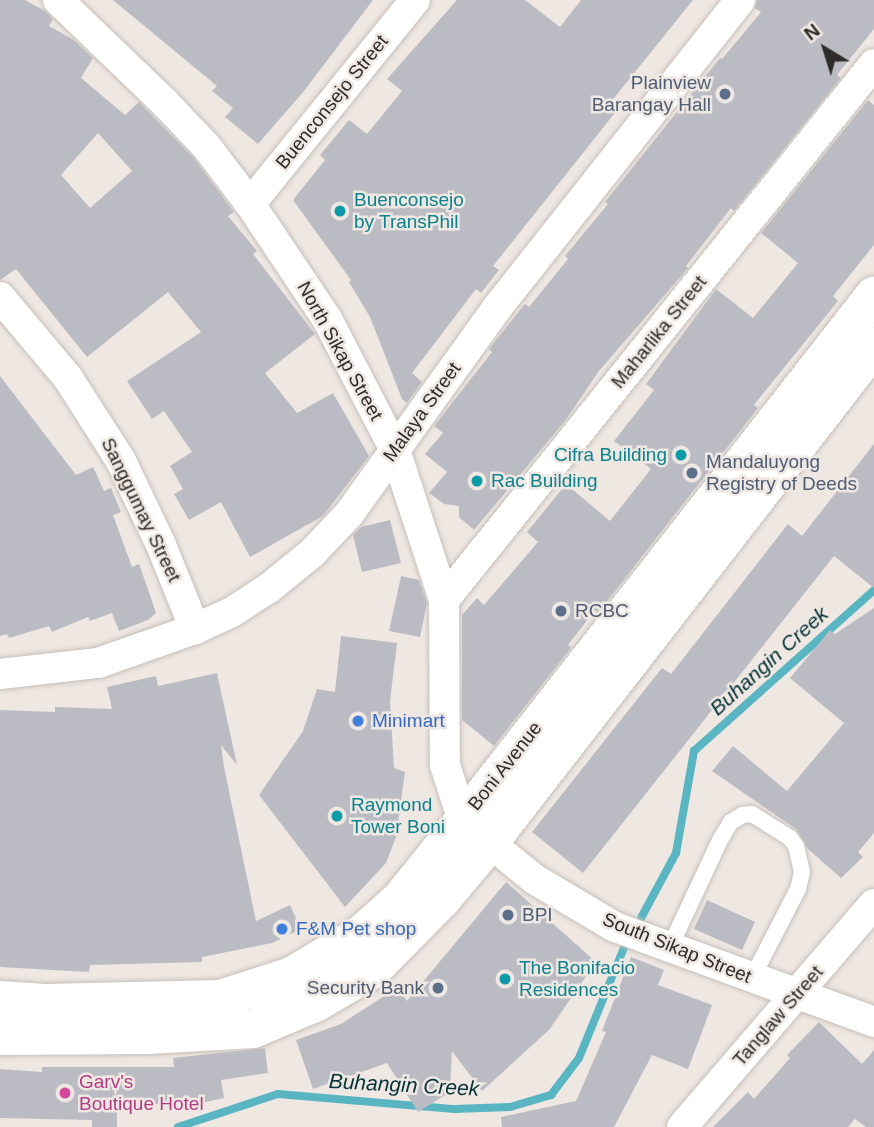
<!DOCTYPE html>
<style>
body{margin:0}
#map{position:relative;width:874px;height:1127px;overflow:hidden;background:#eee7e2;font-family:Arial,sans-serif}
div>[style]{position:absolute}
[style*='--x']{left:calc(var(--x)*1px);top:calc(var(--y)*1px);width:calc(var(--w)*1px);rotate:calc(var(--a)*1deg)}
.stream>*{height:8px;margin:-4px;padding:0 4px;transform-origin:4px;border-radius:4px;background:#58b5c1}
.building>*{inset:0;background:#bbbcc3}
.roads{filter:drop-shadow(0 0 2px #c6bfba) drop-shadow(0 0 2px #c6bfba)}
.lane>*{height:16px;margin:-8px;padding:0 8px;transform-origin:8px;border-radius:8px;background:#fff}
.street>*{height:30px;margin:-15px;padding:0 15px;transform-origin:15px;border-radius:15px;background:#fff}
.secondary>*{height:38px;margin:-19px;padding:0 19px;transform-origin:19px;border-radius:19px;background:#fff}
.dots>*{width:19px;height:19px;translate:-50% -50%;box-sizing:border-box;border:4px solid #eee7e2;border-radius:50%}
span{translate:-50% -50%;white-space:nowrap;text-align:center;line-height:1.15;-webkit-text-stroke:5px #eee7e2;paint-order:stroke}
.service-label{font-size:19px;color:#4e5e75}
.right{translate:-100% -50%;text-align:right}
.left{translate:0 -50%;text-align:left}
.street-label{font-size:19px;color:#2e2b29}
.culture-label{font-size:19px;color:#0d838f}
.shop-label{font-size:19px;color:#366cbe}
.hotel-label{font-size:19px;color:#b23c85}
.water-label{font-size:21px;color:#043338;font-style:italic}
.north{position:absolute;left:790px;top:14px;width:70px;height:70px;-webkit-text-stroke:5px #eee7e2;paint-order:stroke;rotate:322deg;font-size:19px;font-weight:700;line-height:28px;text-align:center;color:#2e2b29}
.north::after{content:'';display:block;margin:auto;width:24px;height:32px;background:#2e2b29;clip-path:polygon(50% 0,100% 100%,50% 72%,0 100%)}
</style>
<div id="map">
<div class="stream">
<div style="--x:641;--y:918;--w:74;--a:-61.7"></div>
<div style="--x:676;--y:853;--w:104;--a:-80"></div>
<div style="--x:694;--y:751;--w:241;--a:-41.8"></div>
<div style="--x:178;--y:1127;--w:105;--a:-18.3"></div>
<div style="--x:278;--y:1094;--w:177;--a:4.9"></div>
<div style="--x:454;--y:1109;--w:56;--a:-2"></div>
<div style="--x:510;--y:1107;--w:43;--a:-16.3"></div>
<div style="--x:551;--y:1095;--w:46;--a:-52.9"></div>
<div style="--x:579;--y:1058;--w:119;--a:-67.8"></div>
</div>
<div class="building">
<div style="clip-path:polygon(evenodd,0 0,25px 0,45px 11px,53px 19px,49px 26px,74px 40px,93px 58px,81px 78px,125px 115px,139px 102px,193px 157px,234px 212px,228px 216px,257px 251px,253px 254px,315px 334px,265px 373px,297px 413px,333px 393px,369px 456px,323px 516px,250px 557px,221px 502px,189px 520px,174px 494px,183px 489px,170px 466px,192px 452px,164px 411px,152px 419px,127px 381px,201px 332px,168px 292px,87px 357px,16px 269px,0 280px,0 0,98px 133px,132px 171px,90px 208px,61px 175px,98px 133px)"></div>
<div style="clip-path:polygon(113px 0,373px 0,304px 91px,258px 144px,225px 117px,233px 108px,212px 91px,217px 86px)"></div>
<div style="clip-path:polygon(457px 0,525px 0,560px 27px,581px 0,693px 0,610px 103px,618px 109px,493px 266px,499px 270px,481px 293px,476px 289px,412px 373px,422px 382px,407px 403px,402px 399px,370px 317px,349px 282px,351px 280px,293px 200px,325px 160px,320px 155px,349px 120px,367px 134px,402px 91px,387px 79px)"></div>
<div style="clip-path:polygon(757px 0,874px 0,874px 29px,837px 75px,841px 78px,734px 211px,731px 208px,686px 266px,688px 268px,599px 371px,565px 421px,474px 530px,459px 517px,459px 506px,444px 504px,429px 493px,447px 472px,425px 454px,443px 433px,434px 426px,492px 352px,489px 349px,508px 325px,525px 304px,529px 307px,568px 259px,565px 256px,608px 204px,605px 202px,720px 58px,722px 59px,761px 12px,755px 8px)"></div>
<div style="clip-path:polygon(868px 100px,874px 105px,874px 245px,833px 296px,838px 301px,754px 405px,758px 408px,598px 613px,595px 610px,568px 645px,571px 648px,494px 746px,462px 720px,462px 615px,477px 598px,484px 605px,538px 542px,527px 532px,566px 484px,610px 521px,651px 469px,614px 441px,654px 390px,646px 384px,716px 289px,753px 318px,798px 263px,761px 233px)"></div>
<div style="clip-path:polygon(0 376px,76px 475px,93px 467px,104px 491px,111px 488px,121px 512px,113px 515px,132px 567px,139px 564px,152px 601px,156px 613px,148px 620px,119px 631px,112px 613px,90px 621px,88px 617px,52px 632px,49px 626px,9px 638px,7px 634px,0 636px)"></div>
<div style="clip-path:polygon(874px 444px,874px 588px,834px 556px,583px 873px,532px 832px,662px 668px,671px 674px,788px 524px,802px 536px)"></div>
<div style="clip-path:polygon(390px 520px,401px 563px,362px 572px,353px 535px,361px 527px)"></div>
<div style="clip-path:polygon(401px 576px,419px 580px,427px 603px,420px 637px,389px 631px)"></div>
<div style="clip-path:polygon(874px 608px,874px 833px,858px 852px,863px 857px,841px 878px,808px 849px,796px 829px,712px 771px,733px 746px,787px 791px,844px 723px,790px 678px,830px 630px,835px 634px)"></div>
<div style="clip-path:polygon(341px 636px,397px 643px,390px 701px,394px 768px,405px 772px,396px 837px,386px 863px,345px 907px,259px 795px,303px 731px,317px 689px,335px 692px)"></div>
<div style="clip-path:polygon(217px 673px,237px 765px,221px 745px,224px 767px,256px 921px,290px 905px,301px 929px,272px 943px,202px 957px,202px 962px,90px 965px,89px 972px,0 967px,0 710px,55px 712px,55px 707px,112px 709px,107px 687px,156px 676px,158px 686px)"></div>
<div style="clip-path:polygon(506px 882px,596px 962px,549px 1030px,482px 1091px,452px 1051px,450px 1092px,418px 1112px,387px 1063px,313px 1089px,296px 1040px,341px 1024px,398px 987px,407px 1001px)"></div>
<div style="clip-path:polygon(707px 900px,755px 922px,742px 950px,694px 929px)"></div>
<div style="clip-path:polygon(631px 957px,664px 970px,658px 985px,712px 1005px,688px 1069px,652px 1055px,614px 1127px,502px 1127px,501px 1117px,576px 1101px,606px 1032px,602px 1031px)"></div>
<div style="clip-path:polygon(819px 1022px,862px 1064px,874px 1050px,874px 1127px,866px 1127px,855px 1119px,848px 1127px,713px 1127px,748px 1092px,754px 1099px,790px 1058px,787px 1055px)"></div>
<div style="clip-path:polygon(265px 1048px,268px 1073px,221px 1080px,224px 1098px,196px 1104px,117px 1104px,117px 1127px,92px 1127px,92px 1120px,0 1118px,0 1069px,42px 1072px,42px 1067px,174px 1067px,173px 1058px)"></div>
</div>
<div class="roads">
<div class="lane">
<div style="--x:669;--y:949;--w:120;--a:-64.9"></div>
<div style="--x:720;--y:840;--w:21;--a:-59"></div>
<div style="--x:731;--y:822;--w:13;--a:-32"></div>
<div style="--x:742;--y:815;--w:10;--a:-6"></div>
<div style="--x:752;--y:814;--w:45;--a:32.3"></div>
<div style="--x:790;--y:838;--w:10;--a:53"></div>
<div style="--x:796;--y:846;--w:27;--a:77"></div>
<div style="--x:802;--y:872;--w:17;--a:103"></div>
<div style="--x:798;--y:889;--w:100;--a:117.3"></div>
</div>
<div class="street">
<div style="--x:58;--y:0;--w:149;--a:43.9"></div>
<div style="--x:165;--y:103;--w:59;--a:46.4"></div>
<div style="--x:206;--y:146;--w:73;--a:52.8"></div>
<div style="--x:250;--y:204;--w:138;--a:56.2"></div>
<div style="--x:327;--y:319;--w:148;--a:62.6"></div>
<div style="--x:395;--y:450;--w:158;--a:71.9"></div>
<div style="--x:444;--y:600;--w:165;--a:89.7"></div>
<div style="--x:445;--y:765;--w:59;--a:72.2"></div>
<div style="--x:463;--y:821;--w:92;--a:39.2"></div>
<div style="--x:534;--y:879;--w:94;--a:30.7"></div>
<div style="--x:615;--y:927;--w:276;--a:20.1"></div>
<div style="--x:250;--y:204;--w:262;--a:-51"></div>
<div style="--x:0;--y:297;--w:106;--a:50"></div>
<div style="--x:68;--y:378;--w:98;--a:57.4"></div>
<div style="--x:121;--y:461;--w:93;--a:64.5"></div>
<div style="--x:161;--y:545;--w:91;--a:68"></div>
<div style="--x:444;--y:600;--w:687;--a:-51.26"></div>
<div style="--x:0;--y:674;--w:99;--a:-6.4"></div>
<div style="--x:98;--y:663;--w:103;--a:-19.3"></div>
<div style="--x:195;--y:629;--w:41;--a:-24.7"></div>
<div style="--x:232;--y:612;--w:44;--a:-33"></div>
<div style="--x:269;--y:588;--w:55;--a:-39.1"></div>
<div style="--x:312;--y:553;--w:54;--a:-46.5"></div>
<div style="--x:349;--y:514;--w:254;--a:-54.3"></div>
<div style="--x:497;--y:308;--w:392;--a:-51.7"></div>
<div style="--x:682;--y:1127;--w:294;--a:-49.3"></div>
</div>
<div class="secondary">
<div style="--x:0;--y:1000;--w:45;--a:3.8"></div>
<div style="--x:45;--y:1003;--w:175;--a:-1.3"></div>
<div style="--x:220;--y:999;--w:76;--a:-17.7"></div>
<div style="--x:292;--y:976;--w:82;--a:-31"></div>
<div style="--x:362;--y:934;--w:51;--a:-41.8"></div>
<div style="--x:400;--y:900;--w:73;--a:-51.1"></div>
<div style="--x:446;--y:843;--w:695;--a:-51.96"></div>
<div style="--x:0;--y:1036;--w:148;--a:-0.4"></div>
<div style="--x:148;--y:1035;--w:105;--a:-3.3"></div>
<div style="--x:253;--y:1029;--w:69;--a:-22.9"></div>
<div style="--x:317;--y:1002;--w:65;--a:-30.5"></div>
<div style="--x:373;--y:969;--w:98;--a:-45.4"></div>
<div style="--x:442;--y:899;--w:72;--a:-50.1"></div>
<div style="--x:488;--y:844;--w:630;--a:-52.22"></div>
</div>
</div>
<div class="dots">
<div style="left:725px;top:94px;background:#5c6f8a"></div>
<div style="left:340px;top:211px;background:#0f9aa8"></div>
<div style="left:681px;top:455px;background:#0f9aa8"></div>
<div style="left:692px;top:473px;background:#5c6f8a"></div>
<div style="left:477px;top:481px;background:#0f9aa8"></div>
<div style="left:561px;top:611px;background:#5c6f8a"></div>
<div style="left:358px;top:721px;background:#3f7fe0"></div>
<div style="left:337px;top:816px;background:#0f9aa8"></div>
<div style="left:508px;top:915px;background:#5c6f8a"></div>
<div style="left:282px;top:929px;background:#3f7fe0"></div>
<div style="left:505px;top:979px;background:#0f9aa8"></div>
<div style="left:438px;top:988px;background:#5c6f8a"></div>
<div style="left:65px;top:1093px;background:#d1479c"></div>
</div>
<div class="service-label">
<span class="right" style="left:711px;top:94px">Plainview<br>Barangay Hall</span>
<span class="left" style="left:706px;top:473px">Mandaluyong<br>Registry of Deeds</span>
<span class="left" style="left:575px;top:611px">RCBC</span>
<span class="left" style="left:522px;top:915px">BPI</span>
<span class="right" style="left:424px;top:988px">Security Bank</span>
</div>
<div class="street-label">
<span style="left:332px;top:102px;rotate:-51deg">Buenconsejo Street</span>
<span style="left:659px;top:332px;rotate:-51deg">Maharlika Street</span>
<span style="left:340px;top:351px;rotate:61deg">North Sikap Street</span>
<span style="left:422px;top:412px;rotate:-54deg">Malaya Street</span>
<span style="left:141px;top:510px;rotate:64deg">Sanggumay Street</span>
<span style="left:505px;top:766px;rotate:-52deg">Boni Avenue</span>
<span style="left:677px;top:948px;rotate:22deg">South Sikap Street</span>
<span style="left:778px;top:1016px;rotate:-49deg">Tanglaw Street</span>
</div>
<div class="culture-label">
<span class="left" style="left:354px;top:211px">Buenconsejo<br>by TransPhil</span>
<span class="right" style="left:667px;top:455px">Cifra Building</span>
<span class="left" style="left:491px;top:481px">Rac Building</span>
<span class="left" style="left:351px;top:816px">Raymond<br>Tower Boni</span>
<span class="left" style="left:519px;top:979px">The Bonifacio<br>Residences</span>
</div>
<div class="shop-label">
<span class="left" style="left:372px;top:721px">Minimart</span>
<span class="left" style="left:296px;top:929px">F&amp;M Pet shop</span>
</div>
<div class="hotel-label">
<span class="left" style="left:79px;top:1093px">Garv's<br>Boutique Hotel</span>
</div>
<div class="water-label">
<span style="left:769px;top:661px;rotate:-42deg">Buhangin Creek</span>
<span style="left:404px;top:1085px;rotate:3deg">Buhangin Creek</span>
</div>
<div class="north">N</div>
</div>
